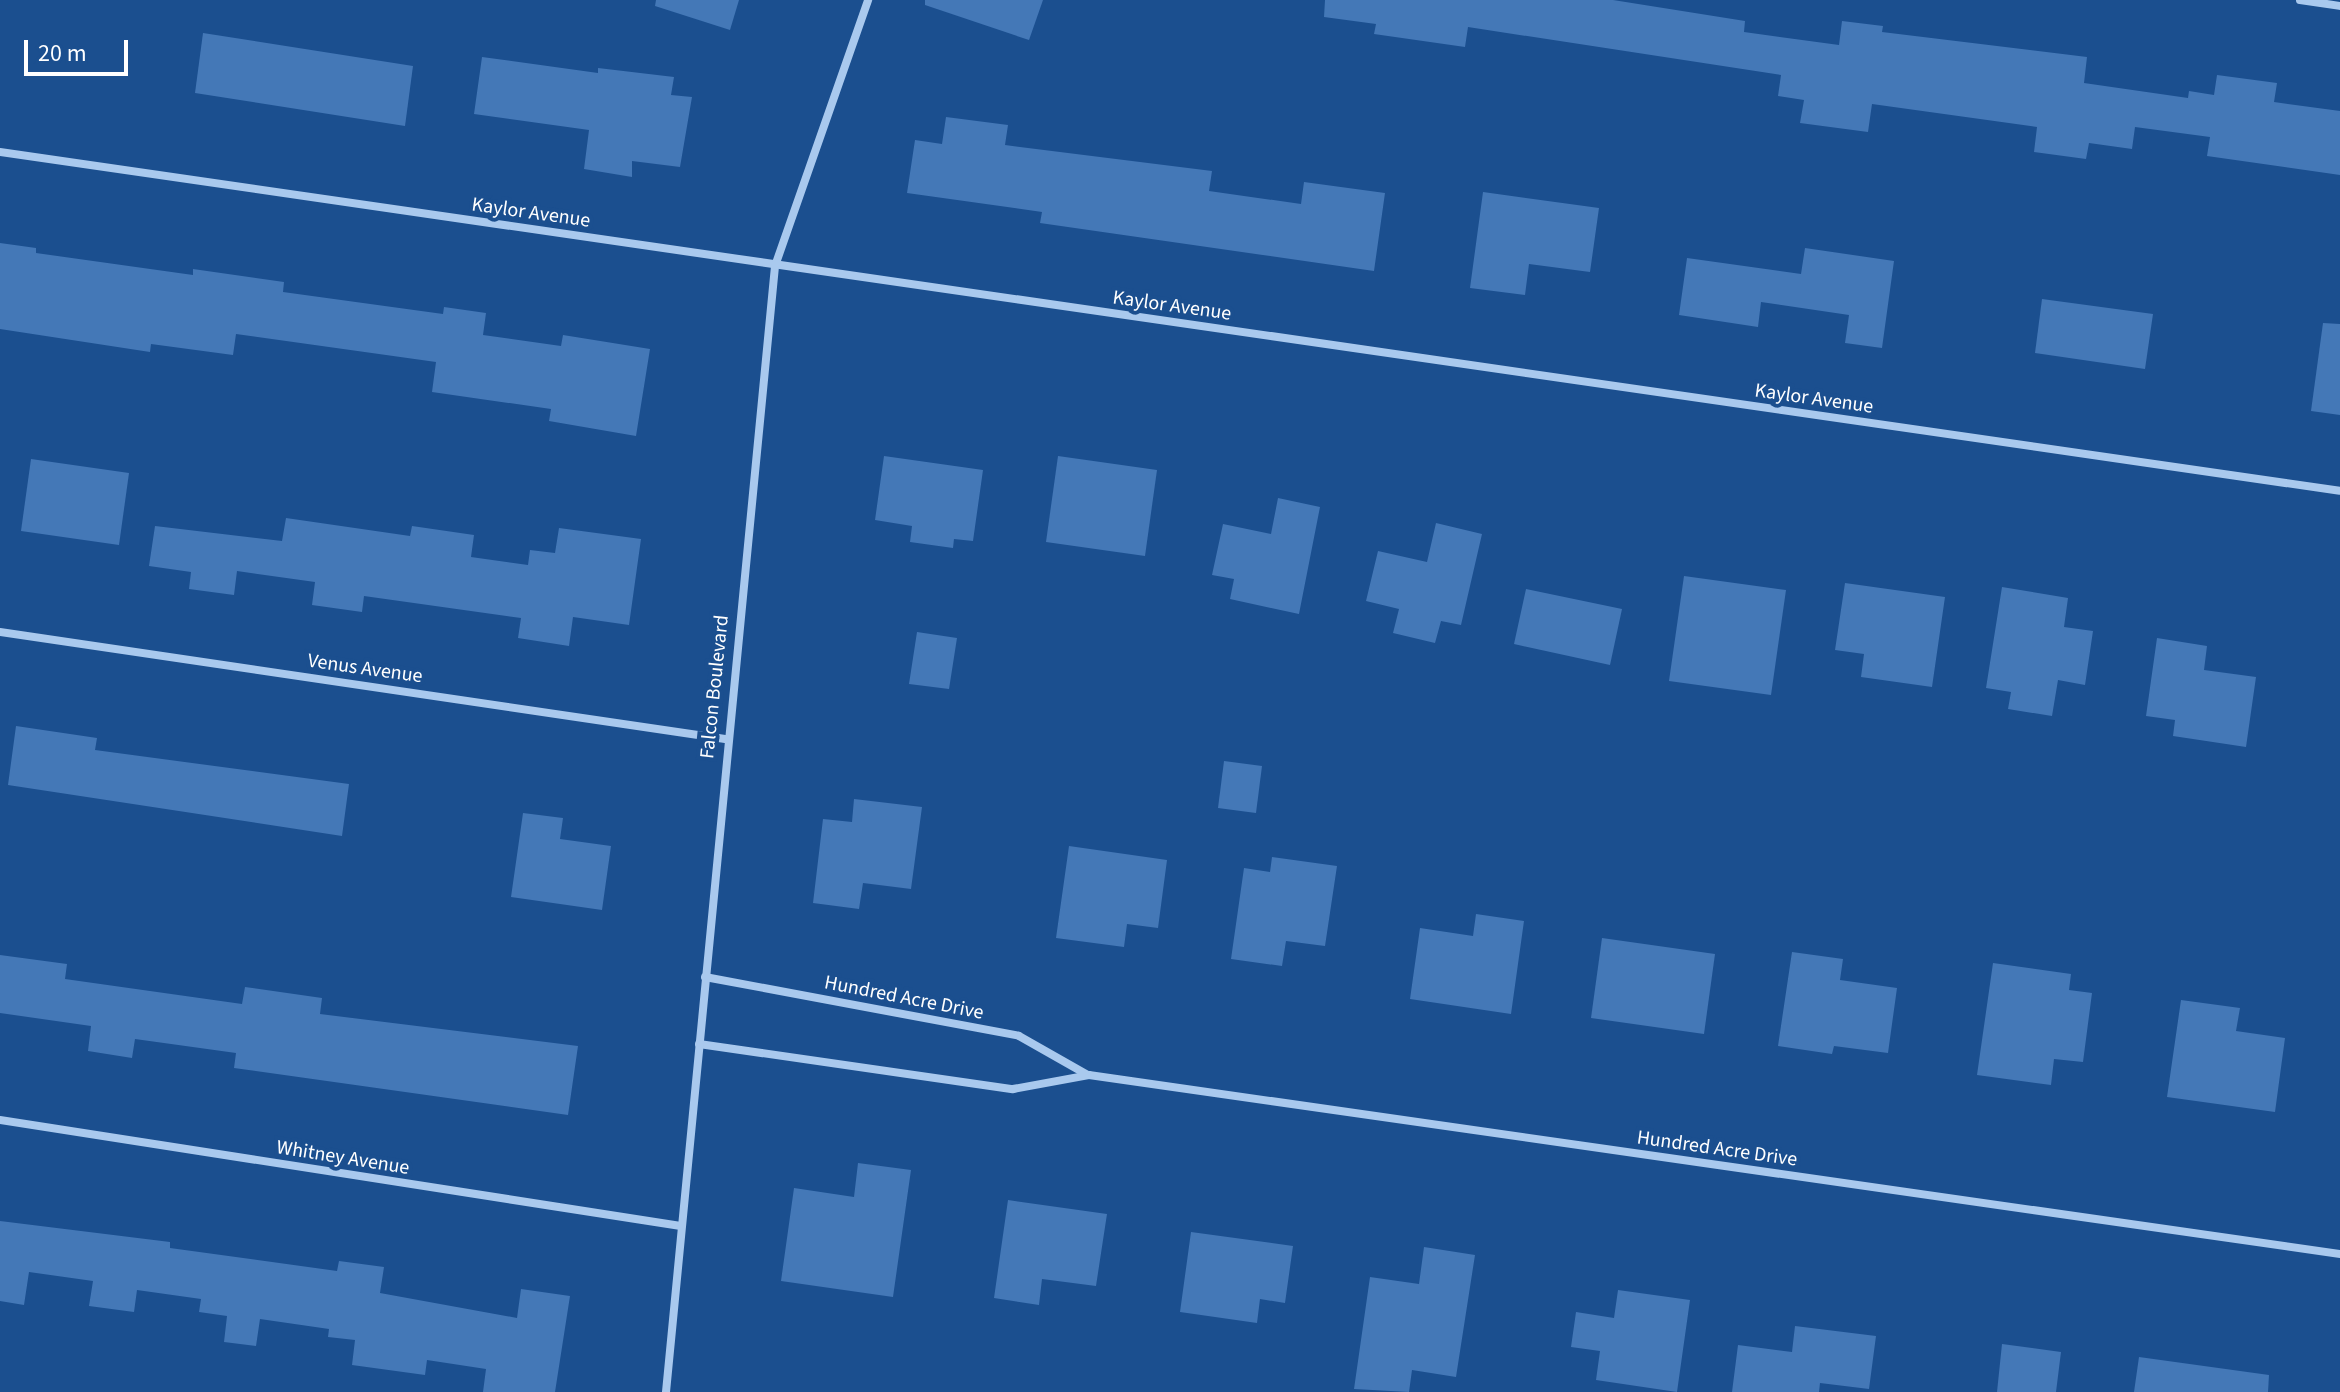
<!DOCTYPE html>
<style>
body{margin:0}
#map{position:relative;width:2340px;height:1392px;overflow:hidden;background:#1b4f8f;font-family:"Source Sans 3",sans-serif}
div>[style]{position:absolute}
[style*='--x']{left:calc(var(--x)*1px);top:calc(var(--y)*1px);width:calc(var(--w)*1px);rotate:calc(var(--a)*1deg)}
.building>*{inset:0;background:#4478b7}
.minor>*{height:8px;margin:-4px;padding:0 4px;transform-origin:4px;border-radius:4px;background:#a9c9ee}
span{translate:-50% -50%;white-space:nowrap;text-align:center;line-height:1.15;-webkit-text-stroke:8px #1b4f8f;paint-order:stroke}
.street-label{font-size:20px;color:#fff}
.scale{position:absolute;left:24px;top:40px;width:104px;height:36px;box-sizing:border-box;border:4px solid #fff;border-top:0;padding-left:10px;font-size:24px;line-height:28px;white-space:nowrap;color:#fff;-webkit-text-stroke:6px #1b4f8f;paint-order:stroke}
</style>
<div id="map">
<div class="building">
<div style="clip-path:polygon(656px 0,739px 0,730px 30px,655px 6px)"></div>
<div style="clip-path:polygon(925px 0,1043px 0,1029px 40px,925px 5px)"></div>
<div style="clip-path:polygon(1325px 0,1613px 0,1745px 21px,1744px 32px,1839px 45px,1842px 21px,1883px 26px,1882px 32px,2087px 57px,2084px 83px,2188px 98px,2189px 91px,2214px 95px,2217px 75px,2277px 83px,2274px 102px,2340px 111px,2340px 175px,2207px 156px,2210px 137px,2135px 127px,2132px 149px,2089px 143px,2086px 159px,2034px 152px,2037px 127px,1872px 104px,1868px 132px,1800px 123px,1804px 100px,1778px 96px,1781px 75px,1468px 27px,1465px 47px,1374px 34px,1376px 24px,1324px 17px)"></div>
<div style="clip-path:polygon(203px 33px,413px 66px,405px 126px,195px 93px)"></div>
<div style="clip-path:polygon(482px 57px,598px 73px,598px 68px,674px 77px,671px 95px,692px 97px,680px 167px,632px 161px,632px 177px,584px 169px,589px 130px,474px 114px)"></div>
<div style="clip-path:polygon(946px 117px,1008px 125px,1005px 145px,1212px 171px,1209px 191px,1301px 204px,1304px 182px,1385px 193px,1374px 271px,1040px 223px,1042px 212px,907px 193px,915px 140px,942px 144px)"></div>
<div style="clip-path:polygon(1483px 192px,1599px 208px,1590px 272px,1529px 264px,1525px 295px,1470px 288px)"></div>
<div style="clip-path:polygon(0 243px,36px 248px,36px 253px,193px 275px,193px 269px,284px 282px,283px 292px,443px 314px,444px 307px,486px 313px,483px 335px,561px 346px,563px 335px,650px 349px,636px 436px,549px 421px,551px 409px,432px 392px,436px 362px,236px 334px,233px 355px,151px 344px,150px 352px,0 329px)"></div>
<div style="clip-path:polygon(1805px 248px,1894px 261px,1882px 348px,1845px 343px,1849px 315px,1761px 302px,1758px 327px,1679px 315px,1687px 258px,1801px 274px)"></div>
<div style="clip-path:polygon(2042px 299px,2153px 314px,2145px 369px,2035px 353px)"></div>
<div style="clip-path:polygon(2323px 323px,2340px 324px,2340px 415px,2311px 411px)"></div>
<div style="clip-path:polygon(884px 456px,983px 470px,973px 541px,954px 539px,953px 548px,910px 542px,912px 526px,875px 520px)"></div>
<div style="clip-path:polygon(1058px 456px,1157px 470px,1145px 556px,1046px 542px)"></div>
<div style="clip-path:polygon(31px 459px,129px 473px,119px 545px,21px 531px)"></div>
<div style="clip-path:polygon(1278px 498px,1320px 507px,1299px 614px,1230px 599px,1234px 579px,1212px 575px,1223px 524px,1271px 534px)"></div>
<div style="clip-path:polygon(286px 518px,410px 536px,412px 526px,474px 535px,471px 557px,528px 565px,530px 550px,555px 553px,559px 528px,641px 539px,629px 625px,573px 617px,569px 646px,518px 638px,521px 618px,364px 596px,362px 612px,312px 605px,315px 582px,237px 571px,234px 595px,189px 589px,191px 572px,149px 566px,155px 526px,282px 541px)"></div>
<div style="clip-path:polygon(1436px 523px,1482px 534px,1461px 625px,1441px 621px,1435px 643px,1393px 633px,1399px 609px,1366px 601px,1378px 551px,1427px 562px)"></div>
<div style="clip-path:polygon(1684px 576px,1786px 590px,1771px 695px,1669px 681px)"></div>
<div style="clip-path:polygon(1845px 583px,1945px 597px,1932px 687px,1861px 677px,1864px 654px,1835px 650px)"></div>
<div style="clip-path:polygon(2002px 587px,2068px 598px,2064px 627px,2093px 631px,2085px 685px,2058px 680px,2052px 716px,2008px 709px,2011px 692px,1986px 688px)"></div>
<div style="clip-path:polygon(1526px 589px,1622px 609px,1610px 665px,1514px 644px)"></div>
<div style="clip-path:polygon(917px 632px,957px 638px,949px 689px,909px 684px)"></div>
<div style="clip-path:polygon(2157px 638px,2207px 646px,2204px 670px,2256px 677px,2246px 747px,2173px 736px,2175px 720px,2146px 716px)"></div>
<div style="clip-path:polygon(16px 726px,97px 738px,95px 750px,349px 784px,342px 836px,8px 785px)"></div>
<div style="clip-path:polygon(1224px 761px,1262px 766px,1256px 813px,1218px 808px)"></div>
<div style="clip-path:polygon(854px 799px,922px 807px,911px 889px,863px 883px,859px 909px,813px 903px,823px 819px,852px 822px)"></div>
<div style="clip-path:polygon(523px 813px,563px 818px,560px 839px,611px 846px,602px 910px,511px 897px)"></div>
<div style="clip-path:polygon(1069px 846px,1167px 860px,1158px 928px,1127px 924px,1124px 947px,1056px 938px)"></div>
<div style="clip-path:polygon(1272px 857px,1337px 866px,1325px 946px,1286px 941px,1282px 966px,1231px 959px,1244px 868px,1270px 872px)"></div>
<div style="clip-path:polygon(1476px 914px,1524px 921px,1511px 1014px,1410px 999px,1420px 928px,1473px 936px)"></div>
<div style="clip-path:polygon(1602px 938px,1715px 954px,1704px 1034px,1591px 1018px)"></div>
<div style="clip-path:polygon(1792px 952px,1843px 959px,1840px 980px,1897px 988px,1888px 1053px,1834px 1046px,1832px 1054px,1778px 1046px)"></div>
<div style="clip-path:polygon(0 955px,67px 964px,65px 979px,242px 1004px,245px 987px,322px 998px,320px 1014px,578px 1046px,568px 1115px,234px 1068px,236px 1053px,135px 1039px,132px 1058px,88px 1051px,91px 1026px,0 1013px)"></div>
<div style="clip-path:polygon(1993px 963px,2071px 974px,2069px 990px,2092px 993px,2083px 1062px,2054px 1059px,2051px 1085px,1977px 1075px)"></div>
<div style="clip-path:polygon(2181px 1000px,2240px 1008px,2236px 1031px,2285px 1038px,2275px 1112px,2167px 1097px)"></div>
<div style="clip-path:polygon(858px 1163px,911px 1170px,893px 1297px,781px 1281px,794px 1188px,854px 1197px)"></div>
<div style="clip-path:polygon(1008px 1200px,1107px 1214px,1096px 1286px,1042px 1279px,1039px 1305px,994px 1298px)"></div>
<div style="clip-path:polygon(0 1221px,170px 1242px,170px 1248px,337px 1271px,339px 1261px,384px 1267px,380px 1293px,517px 1318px,521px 1289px,570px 1296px,555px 1392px,483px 1392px,486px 1369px,427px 1360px,425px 1375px,352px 1365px,355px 1340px,328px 1337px,329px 1329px,260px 1319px,256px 1346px,224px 1342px,227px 1316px,199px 1312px,201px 1299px,137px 1290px,134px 1312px,89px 1306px,93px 1281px,29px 1272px,24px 1305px,0 1301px)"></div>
<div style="clip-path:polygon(1191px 1232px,1293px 1246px,1285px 1303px,1260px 1299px,1257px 1323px,1180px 1312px)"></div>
<div style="clip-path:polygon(1424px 1247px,1475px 1255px,1456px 1377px,1412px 1370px,1409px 1392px,1354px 1389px,1370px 1277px,1419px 1284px)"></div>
<div style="clip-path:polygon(1618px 1290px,1690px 1300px,1677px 1392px,1596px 1380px,1600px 1351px,1571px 1347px,1576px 1312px,1614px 1318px)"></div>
<div style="clip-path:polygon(1795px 1326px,1876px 1336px,1869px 1389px,1820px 1383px,1819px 1392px,1732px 1392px,1738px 1345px,1792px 1352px)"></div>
<div style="clip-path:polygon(2002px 1344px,2061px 1352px,2056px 1392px,1997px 1392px)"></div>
<div style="clip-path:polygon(2139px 1357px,2269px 1375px,2268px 1392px,2134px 1392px)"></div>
</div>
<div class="minor">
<div style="--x:2300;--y:0;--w:40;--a:8.5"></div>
<div style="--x:0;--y:152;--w:2364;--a:8.24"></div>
<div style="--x:0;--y:632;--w:733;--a:8.4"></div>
<div style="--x:705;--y:977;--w:319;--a:10.6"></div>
<div style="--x:1019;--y:1036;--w:79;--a:29.5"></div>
<div style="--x:699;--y:1044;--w:317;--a:8.2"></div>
<div style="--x:1013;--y:1089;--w:77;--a:-10.4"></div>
<div style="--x:1089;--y:1075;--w:1264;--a:8.14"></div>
<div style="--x:0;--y:1120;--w:689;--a:8.85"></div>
<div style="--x:666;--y:1392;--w:1131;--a:-84.47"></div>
<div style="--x:775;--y:266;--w:282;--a:-70.7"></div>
</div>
<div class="street-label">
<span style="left:531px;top:213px;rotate:8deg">Kaylor Avenue</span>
<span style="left:1172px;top:306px;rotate:8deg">Kaylor Avenue</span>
<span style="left:1814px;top:399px;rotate:8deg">Kaylor Avenue</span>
<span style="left:365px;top:669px;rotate:8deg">Venus Avenue</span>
<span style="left:715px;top:687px;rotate:-84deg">Falcon Boulevard</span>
<span style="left:904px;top:998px;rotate:11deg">Hundred Acre Drive</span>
<span style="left:1717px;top:1149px;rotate:8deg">Hundred Acre Drive</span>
<span style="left:343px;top:1158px;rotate:9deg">Whitney Avenue</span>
</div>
<div class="scale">20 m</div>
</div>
